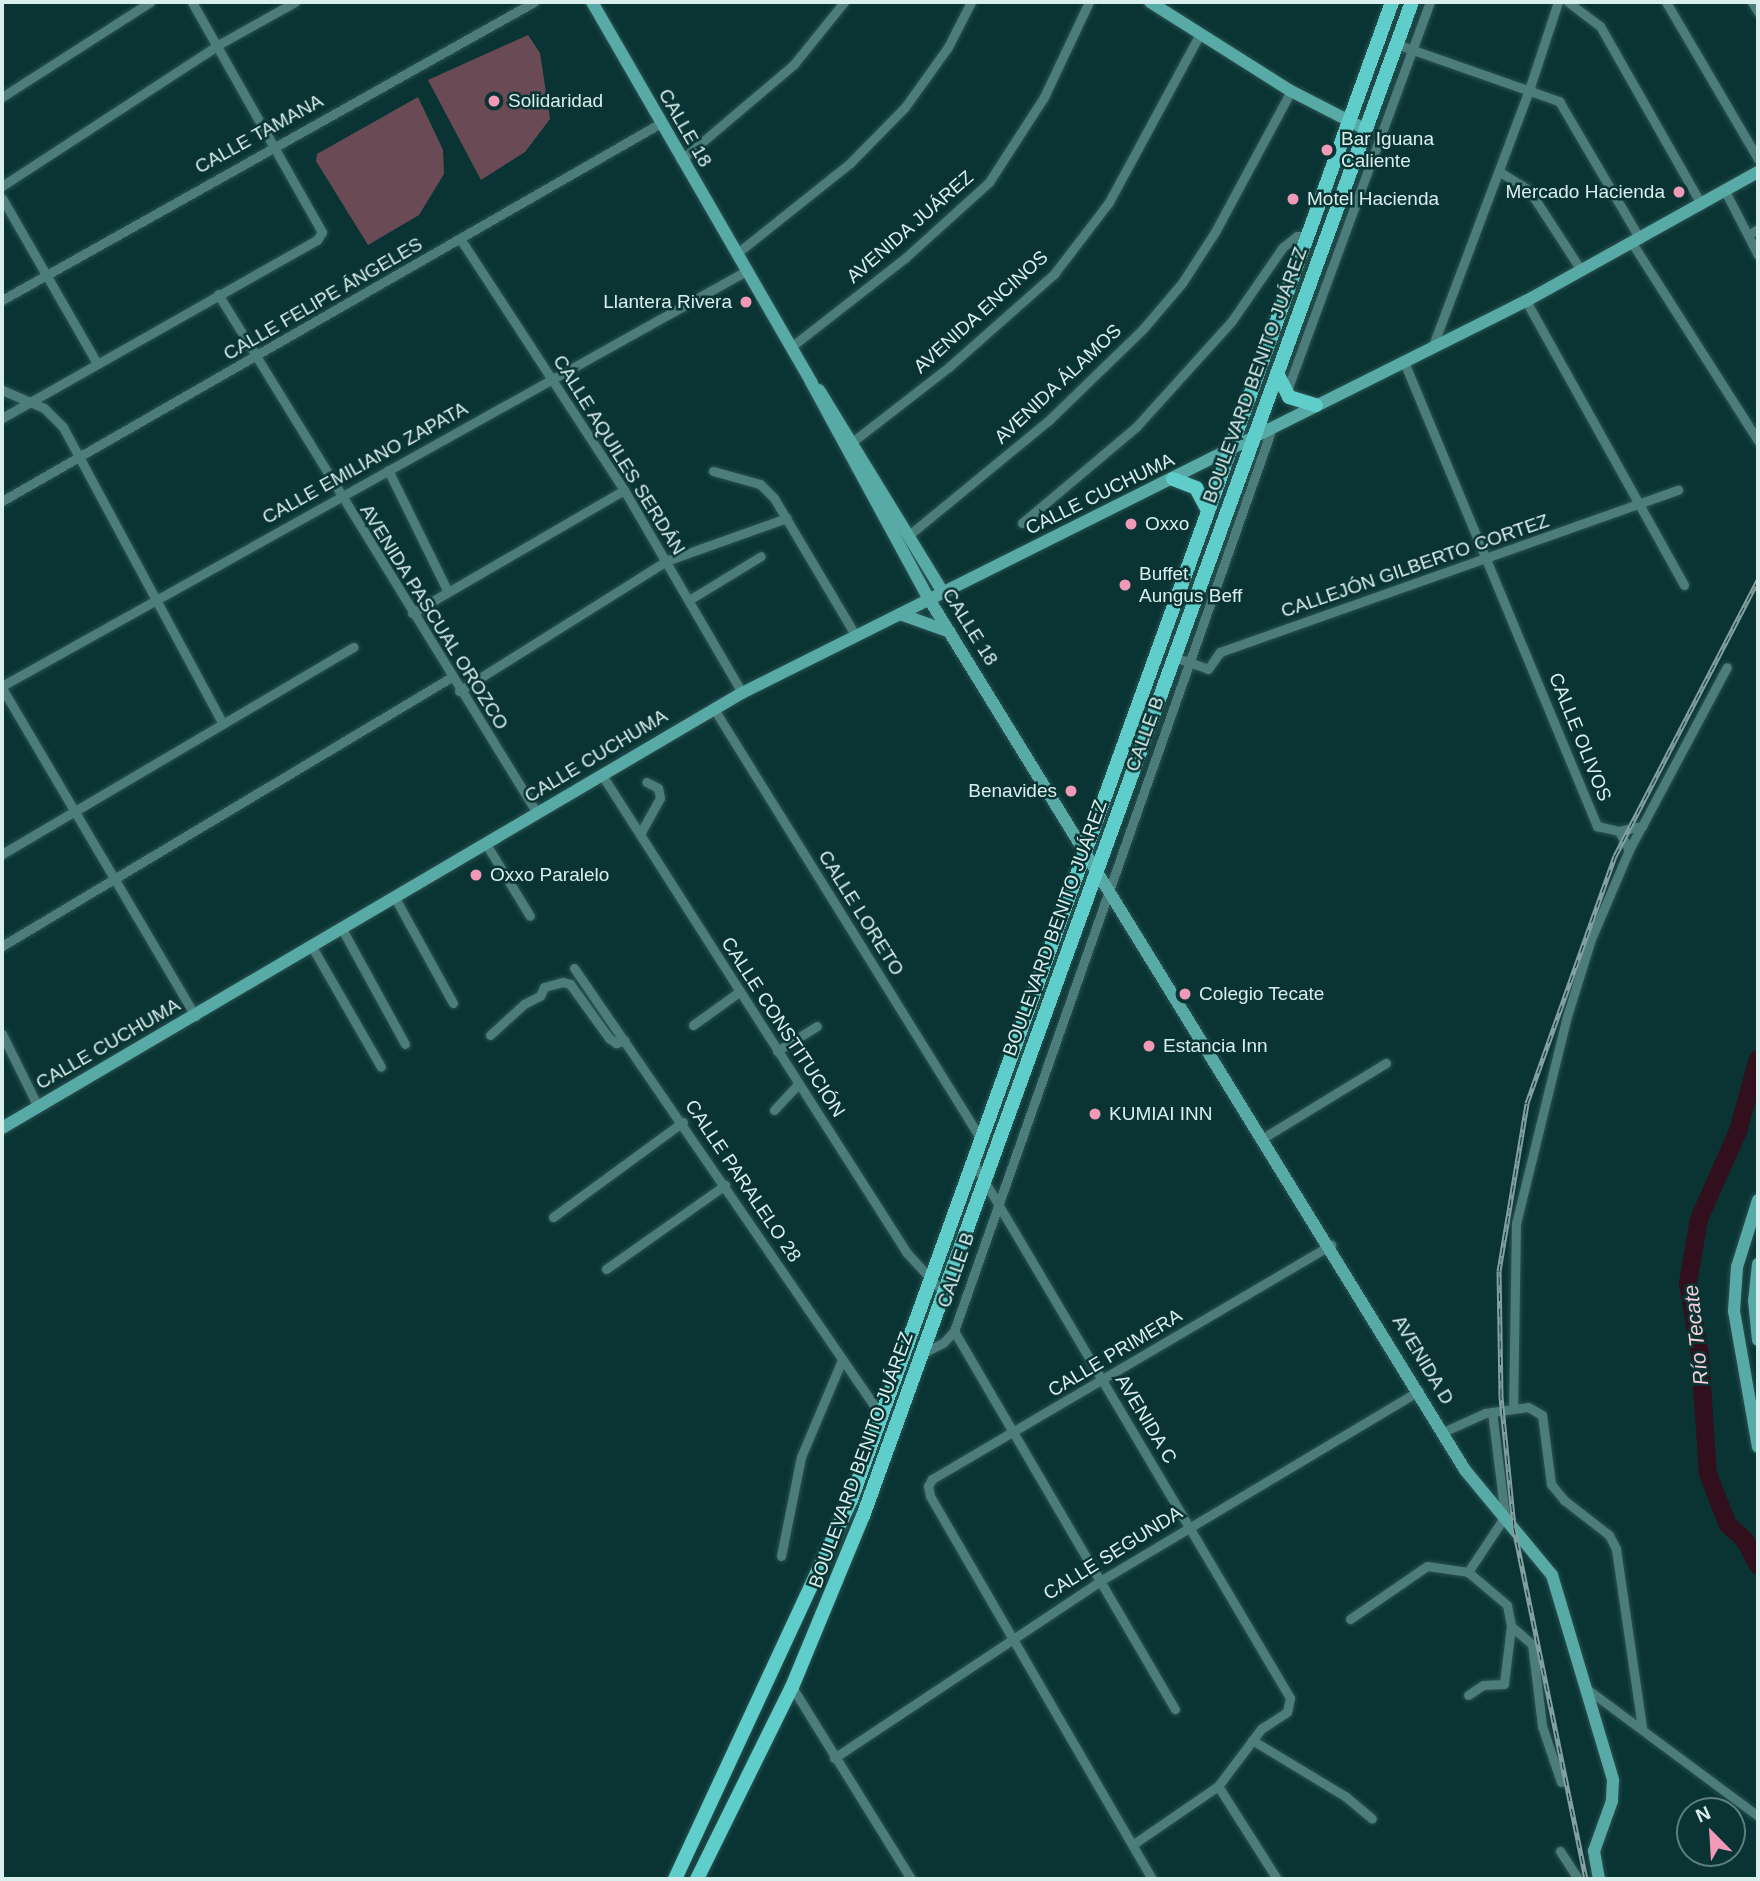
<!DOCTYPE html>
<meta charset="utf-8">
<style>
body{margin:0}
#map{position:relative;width:1760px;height:1881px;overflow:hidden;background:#093433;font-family:Arial,sans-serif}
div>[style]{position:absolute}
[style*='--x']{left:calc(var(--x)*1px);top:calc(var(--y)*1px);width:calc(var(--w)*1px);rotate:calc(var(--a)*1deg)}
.green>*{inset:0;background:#6a4b55}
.river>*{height:18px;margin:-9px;padding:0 9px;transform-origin:9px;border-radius:9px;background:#310f1c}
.roads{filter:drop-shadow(0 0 2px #2a5251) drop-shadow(0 0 2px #2a5251)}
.street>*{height:9px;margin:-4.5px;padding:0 4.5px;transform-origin:4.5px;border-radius:4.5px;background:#4c7d7b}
.secondary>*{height:12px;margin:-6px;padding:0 6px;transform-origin:6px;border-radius:6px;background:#58aaa7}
.primary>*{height:14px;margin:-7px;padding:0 7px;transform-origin:7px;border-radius:7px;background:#5fcdca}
.rail>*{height:5px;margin-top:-2.5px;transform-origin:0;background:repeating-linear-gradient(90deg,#093433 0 8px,#82a09f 0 16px);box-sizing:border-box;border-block:2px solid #82a09f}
.dots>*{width:19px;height:19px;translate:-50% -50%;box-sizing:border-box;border:4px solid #093433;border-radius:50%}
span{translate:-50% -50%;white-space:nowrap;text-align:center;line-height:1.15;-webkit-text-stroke:5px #093433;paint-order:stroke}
.poi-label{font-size:19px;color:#d9efed}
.left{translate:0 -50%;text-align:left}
.right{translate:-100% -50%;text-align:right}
.street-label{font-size:19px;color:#d9efed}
.water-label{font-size:21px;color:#f9cdda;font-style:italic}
.frame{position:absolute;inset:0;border:4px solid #d9efed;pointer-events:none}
.north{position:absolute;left:1676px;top:1797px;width:70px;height:70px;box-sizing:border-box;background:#093433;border:2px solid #5c7f7d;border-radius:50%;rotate:336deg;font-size:19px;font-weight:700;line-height:28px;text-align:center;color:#d9efed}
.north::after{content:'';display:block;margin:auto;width:24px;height:32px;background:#f09ab7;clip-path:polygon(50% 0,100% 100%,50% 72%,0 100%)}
</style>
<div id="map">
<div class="green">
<div style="clip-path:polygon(528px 35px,540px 53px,550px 119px,525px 152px,481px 180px,428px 80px)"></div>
<div style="clip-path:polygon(418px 97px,443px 150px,444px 174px,419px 215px,368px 245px,316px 161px,317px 154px)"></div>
</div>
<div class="river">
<div style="--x:1758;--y:1059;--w:75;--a:105.5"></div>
<div style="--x:1738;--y:1131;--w:96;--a:113.9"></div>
<div style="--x:1699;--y:1219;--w:65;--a:99.8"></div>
<div style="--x:1688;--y:1283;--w:73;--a:80.5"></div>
<div style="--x:1700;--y:1355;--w:119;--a:86.2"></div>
<div style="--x:1708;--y:1474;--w:55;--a:68.6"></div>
<div style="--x:1728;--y:1525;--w:21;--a:41"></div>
<div style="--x:1744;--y:1539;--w:30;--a:62"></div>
</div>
<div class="roads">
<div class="street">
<div style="--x:1568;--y:2;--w:40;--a:37"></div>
<div style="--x:1600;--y:26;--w:205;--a:60.4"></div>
<div style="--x:1666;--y:2;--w:182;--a:59.6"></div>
<div style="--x:1752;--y:2;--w:12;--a:59"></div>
<div style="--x:1396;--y:44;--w:173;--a:19.3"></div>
<div style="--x:1559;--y:101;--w:160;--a:59.6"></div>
<div style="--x:2;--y:97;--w:176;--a:-32.7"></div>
<div style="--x:681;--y:160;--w:148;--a:-40.3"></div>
<div style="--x:794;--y:64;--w:80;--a:-51.1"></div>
<div style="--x:1500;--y:172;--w:34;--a:32"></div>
<div style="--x:1529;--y:190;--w:95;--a:57"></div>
<div style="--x:2;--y:186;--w:258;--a:-33.1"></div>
<div style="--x:218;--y:45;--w:88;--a:-29.2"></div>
<div style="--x:1725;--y:191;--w:72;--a:62.7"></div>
<div style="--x:2;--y:198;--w:190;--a:60.1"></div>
<div style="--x:1748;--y:235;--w:12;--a:-31"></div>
<div style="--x:461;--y:240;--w:298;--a:56.9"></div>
<div style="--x:624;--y:490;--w:235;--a:59.8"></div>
<div style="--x:1632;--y:243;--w:235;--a:57.5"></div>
<div style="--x:736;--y:254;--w:146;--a:-38.6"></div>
<div style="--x:850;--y:163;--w:78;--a:-45.5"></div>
<div style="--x:905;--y:107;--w:74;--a:-54.4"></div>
<div style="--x:948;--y:47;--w:51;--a:-62.9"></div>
<div style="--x:218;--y:294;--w:609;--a:58.42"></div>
<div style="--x:2;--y:300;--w:610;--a:-29.26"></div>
<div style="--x:1526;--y:301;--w:325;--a:60.9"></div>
<div style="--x:791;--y:347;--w:145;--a:-38"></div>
<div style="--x:905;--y:258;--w:113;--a:-42.1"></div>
<div style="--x:989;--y:182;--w:101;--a:-57.1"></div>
<div style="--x:1044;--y:97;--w:105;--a:-64.7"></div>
<div style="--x:1432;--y:348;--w:279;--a:-69.4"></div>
<div style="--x:1530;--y:87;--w:89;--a:-71.8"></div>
<div style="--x:1404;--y:362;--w:503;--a:67.42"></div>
<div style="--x:1597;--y:826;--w:23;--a:13"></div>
<div style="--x:1619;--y:831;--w:21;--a:62"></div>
<div style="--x:1629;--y:850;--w:97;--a:113.1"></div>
<div style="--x:1591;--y:939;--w:85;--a:107.2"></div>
<div style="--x:1566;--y:1020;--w:209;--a:103.8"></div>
<div style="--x:1516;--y:1223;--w:186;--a:90.9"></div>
<div style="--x:2;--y:390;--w:46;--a:23.2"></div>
<div style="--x:44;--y:408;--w:27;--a:45"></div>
<div style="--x:63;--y:427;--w:337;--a:61.7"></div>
<div style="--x:1286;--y:393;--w:417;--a:-69.8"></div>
<div style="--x:2;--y:418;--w:362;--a:-29.5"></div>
<div style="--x:317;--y:240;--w:9;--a:-58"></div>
<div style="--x:322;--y:232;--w:264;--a:-119.5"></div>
<div style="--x:847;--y:446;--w:130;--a:-37.8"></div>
<div style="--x:950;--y:366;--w:139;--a:-41.5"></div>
<div style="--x:1054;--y:274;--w:91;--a:-52.6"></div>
<div style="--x:1109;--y:202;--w:191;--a:-61.6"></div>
<div style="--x:388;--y:470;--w:136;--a:63.8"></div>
<div style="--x:713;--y:471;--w:49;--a:15.5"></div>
<div style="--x:760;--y:484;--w:20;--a:45"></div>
<div style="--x:774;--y:498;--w:161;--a:59.3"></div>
<div style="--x:2;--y:501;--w:757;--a:-29.85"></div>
<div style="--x:1022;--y:523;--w:149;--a:-40.1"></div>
<div style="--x:1136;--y:427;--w:142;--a:-47.9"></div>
<div style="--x:1231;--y:322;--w:91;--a:-55.3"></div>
<div style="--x:1283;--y:247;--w:18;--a:-38"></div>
<div style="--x:1297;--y:236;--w:11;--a:0"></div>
<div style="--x:909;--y:535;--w:180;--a:-39.4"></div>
<div style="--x:1048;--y:421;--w:131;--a:-44.1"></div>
<div style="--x:1142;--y:330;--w:62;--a:-49.6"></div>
<div style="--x:1182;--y:283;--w:61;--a:-57.1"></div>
<div style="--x:1215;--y:232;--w:160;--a:-61.7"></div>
<div style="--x:689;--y:600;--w:84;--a:-31.4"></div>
<div style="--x:412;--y:613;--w:245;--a:-30.1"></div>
<div style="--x:1174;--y:657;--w:36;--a:19"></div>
<div style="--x:1208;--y:669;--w:21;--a:-55"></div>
<div style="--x:1220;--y:652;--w:486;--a:-19.5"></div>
<div style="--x:2;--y:686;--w:852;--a:-29.15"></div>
<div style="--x:2;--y:688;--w:381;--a:59.5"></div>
<div style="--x:459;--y:691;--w:244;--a:-32.1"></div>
<div style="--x:666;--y:561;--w:128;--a:-19.6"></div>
<div style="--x:714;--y:709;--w:503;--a:58.18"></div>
<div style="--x:602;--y:775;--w:567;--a:57.46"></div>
<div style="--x:907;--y:1253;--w:53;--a:47.3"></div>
<div style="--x:1619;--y:831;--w:24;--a:-12"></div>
<div style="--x:1642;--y:826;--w:180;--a:-61.9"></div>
<div style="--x:640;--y:834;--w:41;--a:-60.9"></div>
<div style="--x:660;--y:798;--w:10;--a:-101"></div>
<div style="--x:658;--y:788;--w:13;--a:-153"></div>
<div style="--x:486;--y:844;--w:84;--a:58.6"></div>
<div style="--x:1629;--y:850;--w:27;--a:-62"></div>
<div style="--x:2;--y:854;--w:408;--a:-30.5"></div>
<div style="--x:395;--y:898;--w:120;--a:61.1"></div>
<div style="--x:342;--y:929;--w:131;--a:61.3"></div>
<div style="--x:2;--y:946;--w:522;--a:-30.89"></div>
<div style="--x:312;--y:947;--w:138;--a:60.1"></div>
<div style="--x:574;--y:968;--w:541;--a:55.55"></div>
<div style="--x:693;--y:1025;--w:57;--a:-35.7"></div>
<div style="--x:2;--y:1034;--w:81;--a:63.7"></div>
<div style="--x:490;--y:1035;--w:46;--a:-42.4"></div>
<div style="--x:524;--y:1004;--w:18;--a:-27"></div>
<div style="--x:540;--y:996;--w:10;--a:-66"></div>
<div style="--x:544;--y:987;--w:20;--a:-15"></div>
<div style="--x:563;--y:982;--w:7;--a:16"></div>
<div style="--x:570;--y:984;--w:67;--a:54.2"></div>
<div style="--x:609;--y:1038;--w:9;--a:36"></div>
<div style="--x:616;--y:1043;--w:9;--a:-18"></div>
<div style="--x:777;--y:1051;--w:47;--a:-32"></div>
<div style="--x:774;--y:1110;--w:35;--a:-47"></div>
<div style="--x:1263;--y:1138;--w:144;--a:-31.4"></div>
<div style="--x:972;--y:1160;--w:625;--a:59.41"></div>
<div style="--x:1290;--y:1698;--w:14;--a:102"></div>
<div style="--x:1287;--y:1712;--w:31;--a:147"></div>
<div style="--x:1261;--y:1729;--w:71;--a:127"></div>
<div style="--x:1218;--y:1786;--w:104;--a:145.5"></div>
<div style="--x:553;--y:1217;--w:161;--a:-36.2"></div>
<div style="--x:606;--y:1269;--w:146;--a:-35.2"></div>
<div style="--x:954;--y:1331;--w:438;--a:59.7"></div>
<div style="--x:923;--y:1353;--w:22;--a:-27"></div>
<div style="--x:943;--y:1343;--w:16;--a:-47"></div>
<div style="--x:954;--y:1331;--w:957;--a:-70.6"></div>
<div style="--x:1443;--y:1432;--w:46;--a:-24.3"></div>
<div style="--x:1485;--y:1413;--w:43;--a:-7.9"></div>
<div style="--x:1528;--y:1407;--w:16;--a:30"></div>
<div style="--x:1542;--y:1415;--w:70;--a:82.6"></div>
<div style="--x:1551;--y:1484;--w:21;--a:51"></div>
<div style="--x:1564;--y:1500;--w:57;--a:37.9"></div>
<div style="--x:1609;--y:1535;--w:16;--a:63"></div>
<div style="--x:1616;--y:1549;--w:180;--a:81.7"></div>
<div style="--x:781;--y:1556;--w:101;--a:-78.6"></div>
<div style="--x:801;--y:1457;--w:105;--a:-67.1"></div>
<div style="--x:1468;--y:1572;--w:67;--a:-56.5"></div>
<div style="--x:1505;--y:1516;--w:105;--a:-97.1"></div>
<div style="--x:1350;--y:1619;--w:93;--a:-34.5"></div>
<div style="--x:1427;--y:1566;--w:41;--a:8.3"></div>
<div style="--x:1468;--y:1572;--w:51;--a:40.2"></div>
<div style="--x:1507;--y:1605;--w:21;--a:79"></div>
<div style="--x:1511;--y:1626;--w:58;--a:96.9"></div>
<div style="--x:1504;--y:1684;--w:21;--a:177"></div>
<div style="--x:1483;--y:1685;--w:18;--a:146"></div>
<div style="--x:1511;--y:1626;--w:28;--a:41"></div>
<div style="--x:1532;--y:1644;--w:83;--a:83"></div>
<div style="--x:1542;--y:1726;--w:59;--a:71.3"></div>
<div style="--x:792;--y:1687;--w:226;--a:58.2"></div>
<div style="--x:1587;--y:1689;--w:213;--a:36.6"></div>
<div style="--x:1252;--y:1740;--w:109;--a:31.1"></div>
<div style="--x:1345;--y:1796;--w:35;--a:40"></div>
<div style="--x:834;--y:1758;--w:320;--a:-33.6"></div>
<div style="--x:1100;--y:1581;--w:371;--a:-30.8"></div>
<div style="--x:1218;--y:1786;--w:110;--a:57.6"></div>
<div style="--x:1560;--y:1851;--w:33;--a:57"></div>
<div style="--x:1152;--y:1879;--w:443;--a:-120.1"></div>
<div style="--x:930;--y:1496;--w:10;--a:-101"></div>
<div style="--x:928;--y:1486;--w:8;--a:-60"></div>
<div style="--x:932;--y:1479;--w:463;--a:-30.4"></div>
</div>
<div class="secondary">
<div style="--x:592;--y:2;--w:439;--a:60"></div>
<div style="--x:811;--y:382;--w:247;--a:61.5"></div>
<div style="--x:929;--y:599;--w:1023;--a:58.39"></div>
<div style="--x:1465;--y:1470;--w:136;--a:50.4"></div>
<div style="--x:1552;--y:1575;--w:214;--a:73.4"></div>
<div style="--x:1613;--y:1780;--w:21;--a:93"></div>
<div style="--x:1612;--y:1801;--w:53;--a:109.8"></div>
<div style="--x:1594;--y:1851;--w:28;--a:80"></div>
<div style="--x:1150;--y:2;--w:167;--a:32.3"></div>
<div style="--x:1291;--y:91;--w:81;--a:27.2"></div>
<div style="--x:819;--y:390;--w:237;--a:58.5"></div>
<div style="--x:900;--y:614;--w:53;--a:19.8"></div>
<div style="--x:2;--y:1128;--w:858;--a:-30.45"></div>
<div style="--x:742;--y:693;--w:877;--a:-26.57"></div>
<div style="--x:1526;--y:301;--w:265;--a:-29.1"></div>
<div style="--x:1758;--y:1200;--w:70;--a:107.4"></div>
<div style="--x:1737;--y:1267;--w:44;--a:93.9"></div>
<div style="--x:1734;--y:1311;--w:138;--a:80"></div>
<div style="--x:1758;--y:1264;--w:36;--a:96"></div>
<div style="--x:1754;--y:1300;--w:40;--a:84.3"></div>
</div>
<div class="primary">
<div style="--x:1277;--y:373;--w:27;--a:63"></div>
<div style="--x:1289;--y:397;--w:28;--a:17"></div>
<div style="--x:1173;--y:479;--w:25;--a:21"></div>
<div style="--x:1196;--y:488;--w:26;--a:62"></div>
<div style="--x:675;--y:1879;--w:418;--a:-65.1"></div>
<div style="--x:851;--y:1500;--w:1593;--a:-70.14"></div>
<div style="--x:697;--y:1879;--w:214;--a:-63.7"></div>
<div style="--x:792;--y:1687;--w:185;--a:-67.5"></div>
<div style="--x:863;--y:1516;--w:1610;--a:-70.07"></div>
</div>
</div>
<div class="rail">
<div style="--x:1586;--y:1879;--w:359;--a:-101.6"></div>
<div style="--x:1514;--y:1527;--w:132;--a:-95.7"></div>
<div style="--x:1501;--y:1396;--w:125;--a:-90.9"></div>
<div style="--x:1499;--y:1271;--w:170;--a:-80.5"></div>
<div style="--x:1527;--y:1103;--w:262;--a:-70.4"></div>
<div style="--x:1615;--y:856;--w:311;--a:-62.6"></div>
</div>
<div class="dots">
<div style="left:494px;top:101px;background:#f09ab7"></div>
<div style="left:1327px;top:150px;background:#f09ab7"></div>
<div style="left:1679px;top:192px;background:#f09ab7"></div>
<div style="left:1293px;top:199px;background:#f09ab7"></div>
<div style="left:746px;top:302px;background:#f09ab7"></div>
<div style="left:1131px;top:524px;background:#f09ab7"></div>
<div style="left:1125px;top:585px;background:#f09ab7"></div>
<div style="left:1071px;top:791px;background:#f09ab7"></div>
<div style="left:476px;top:875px;background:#f09ab7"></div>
<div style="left:1185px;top:994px;background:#f09ab7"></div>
<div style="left:1149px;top:1046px;background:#f09ab7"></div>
<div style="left:1095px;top:1114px;background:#f09ab7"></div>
</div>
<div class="poi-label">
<span class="left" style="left:508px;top:101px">Solidaridad</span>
<span class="left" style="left:1341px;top:150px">Bar Iguana<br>Caliente</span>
<span class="right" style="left:1665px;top:192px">Mercado Hacienda</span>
<span class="left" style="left:1307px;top:199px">Motel Hacienda</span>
<span class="right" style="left:732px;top:302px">Llantera Rivera</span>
<span class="left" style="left:1145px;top:524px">Oxxo</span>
<span class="left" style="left:1139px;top:585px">Buffet<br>Aungus Beff</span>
<span class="right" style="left:1057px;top:791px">Benavides</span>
<span class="left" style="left:490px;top:875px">Oxxo Paralelo</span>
<span class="left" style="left:1199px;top:994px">Colegio Tecate</span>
<span class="left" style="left:1163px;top:1046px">Estancia Inn</span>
<span class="left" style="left:1109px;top:1114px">KUMIAI INN</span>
</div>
<div class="street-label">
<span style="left:685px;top:128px;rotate:60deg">CALLE 18</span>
<span style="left:259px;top:134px;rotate:-29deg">CALLE TAMANA</span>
<span style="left:910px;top:227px;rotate:-41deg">AVENIDA JUÁREZ</span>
<span style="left:323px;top:299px;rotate:-30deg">CALLE FELIPE ÁNGELES</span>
<span style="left:981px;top:312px;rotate:-42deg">AVENIDA ENCINOS</span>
<span style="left:1255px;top:375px;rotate:-70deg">BOULEVARD BENITO JUÁREZ</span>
<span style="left:1058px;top:384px;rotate:-43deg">AVENIDA ÁLAMOS</span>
<span style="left:619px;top:455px;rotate:58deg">CALLE AQUILES SERDÁN</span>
<span style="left:365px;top:463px;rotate:-29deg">CALLE EMILIANO ZAPATA</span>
<span style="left:1100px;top:494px;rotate:-26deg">CALLE CUCHUMA</span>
<span style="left:1415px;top:566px;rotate:-19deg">CALLEJÓN GILBERTO CORTEZ</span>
<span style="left:434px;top:617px;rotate:58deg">AVENIDA PASCUAL OROZCO</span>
<span style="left:970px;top:627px;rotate:58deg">CALLE 18</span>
<span style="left:1145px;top:734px;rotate:-70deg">CALLE B</span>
<span style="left:1580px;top:737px;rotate:68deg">CALLE OLIVOS</span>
<span style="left:596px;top:756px;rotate:-31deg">CALLE CUCHUMA</span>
<span style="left:861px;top:913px;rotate:58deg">CALLE LORETO</span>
<span style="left:1055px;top:928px;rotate:-70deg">BOULEVARD BENITO JUÁREZ</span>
<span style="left:783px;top:1027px;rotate:57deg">CALLE CONSTITUCIÓN</span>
<span style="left:108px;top:1044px;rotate:-30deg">CALLE CUCHUMA</span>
<span style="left:743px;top:1181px;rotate:56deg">CALLE PARALELO 28</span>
<span style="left:956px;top:1270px;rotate:-71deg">CALLE B</span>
<span style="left:1115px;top:1353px;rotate:-31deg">CALLE PRIMERA</span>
<span style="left:1423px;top:1360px;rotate:59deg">AVENIDA D</span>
<span style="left:1146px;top:1419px;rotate:59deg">AVENIDA C</span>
<span style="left:861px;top:1460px;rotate:-70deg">BOULEVARD BENITO JUÁREZ</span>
<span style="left:1113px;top:1553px;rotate:-32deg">CALLE SEGUNDA</span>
</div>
<div class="water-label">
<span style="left:1696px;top:1335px;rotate:-96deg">Río Tecate</span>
</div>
<div class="frame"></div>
<div class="north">N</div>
</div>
